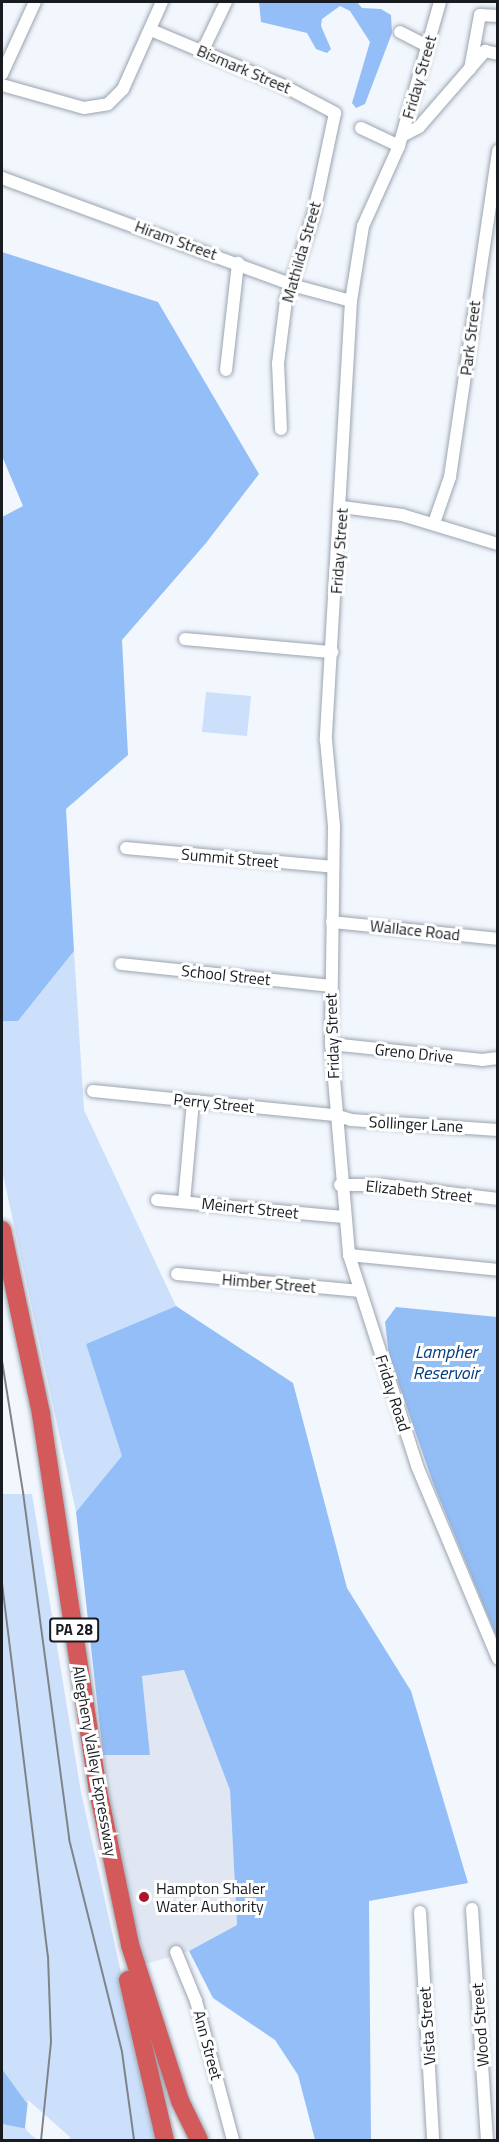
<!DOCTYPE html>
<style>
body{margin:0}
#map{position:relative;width:499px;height:2142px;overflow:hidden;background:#f2f7fe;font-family:"Titillium Web",sans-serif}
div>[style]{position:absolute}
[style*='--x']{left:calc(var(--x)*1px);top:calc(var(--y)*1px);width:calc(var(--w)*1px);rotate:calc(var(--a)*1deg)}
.built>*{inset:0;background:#e0e7f3}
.green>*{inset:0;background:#cce0fb}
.forest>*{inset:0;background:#94bef7}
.water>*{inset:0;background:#93bdf5}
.pier>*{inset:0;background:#f2f7fe}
.roads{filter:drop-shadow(0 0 2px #9ca4af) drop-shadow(0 0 2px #9ca4af)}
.minor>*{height:12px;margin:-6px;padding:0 6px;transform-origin:6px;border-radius:6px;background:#fff}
.highway>*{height:18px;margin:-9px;padding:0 9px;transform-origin:9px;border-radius:9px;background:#d3595b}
.rail>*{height:2px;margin:-1px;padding:0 1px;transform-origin:1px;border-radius:1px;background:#80848a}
.dots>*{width:16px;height:16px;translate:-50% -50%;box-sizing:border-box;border:3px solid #fff;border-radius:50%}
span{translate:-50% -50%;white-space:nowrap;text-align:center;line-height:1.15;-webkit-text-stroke:6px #fff;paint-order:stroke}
.shield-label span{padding:2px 4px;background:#fff;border:2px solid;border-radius:4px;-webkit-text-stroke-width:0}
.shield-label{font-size:15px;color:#181b1f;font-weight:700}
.street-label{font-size:16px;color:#181b1f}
.poi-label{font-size:16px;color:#181b1f}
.left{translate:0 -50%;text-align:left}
.water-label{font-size:18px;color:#043e7f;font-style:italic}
.frame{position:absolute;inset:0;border:3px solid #181b1f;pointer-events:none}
</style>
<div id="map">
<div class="built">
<div style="clip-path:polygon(184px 1670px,230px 1790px,237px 1925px,189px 1951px,143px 1965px,113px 1836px,103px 1755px,150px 1755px,142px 1676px)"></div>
</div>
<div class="green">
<div style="clip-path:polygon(206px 692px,251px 696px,247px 736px,202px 732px)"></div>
<div style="clip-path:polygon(74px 951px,84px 1110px,176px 1306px,86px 1344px,123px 1456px,76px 1512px,2px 1170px,2px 1021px,18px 1021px)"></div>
<div style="clip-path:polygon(2px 1494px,32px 1494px,81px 1792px,158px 2140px,2px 2140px,2px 2124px,21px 2127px,26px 2102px,2px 2069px)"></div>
</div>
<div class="forest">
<div style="clip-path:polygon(259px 2px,357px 2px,362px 8px,381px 9px,391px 15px,392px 33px,365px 104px,356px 108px,352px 103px,370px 42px,350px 11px,340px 6px,322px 19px,321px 26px,331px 49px,327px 53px,316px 49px,307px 33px,261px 22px)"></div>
<div style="clip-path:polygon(2px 252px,158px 302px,259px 474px,206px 543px,122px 640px,128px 755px,66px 809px,74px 951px,18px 1021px,2px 1021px,2px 517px,23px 506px,2px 456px)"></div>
<div style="clip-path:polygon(176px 1306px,293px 1383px,347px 1588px,411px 1691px,468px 1883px,369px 1901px,371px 2140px,315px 2140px,298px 2075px,275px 2040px,213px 1998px,189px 1951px,237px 1925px,230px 1790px,184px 1670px,142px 1676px,150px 1755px,103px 1755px,76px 1512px,122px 1456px,86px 1344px)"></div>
</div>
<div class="water">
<div style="clip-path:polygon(396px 1307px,497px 1317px,497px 1638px,433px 1483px,389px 1356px,385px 1322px)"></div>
<div style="clip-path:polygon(2px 2069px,26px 2102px,70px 2140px,43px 2140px,28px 2129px,2px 2124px)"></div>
</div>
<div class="pier">
<div style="clip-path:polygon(28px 2100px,70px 2137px,69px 2140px,38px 2140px,31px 2135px,25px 2128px)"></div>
</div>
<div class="roads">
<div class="minor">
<div style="--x:440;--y:2;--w:150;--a:105.9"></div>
<div style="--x:399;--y:146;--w:88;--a:114.2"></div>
<div style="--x:363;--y:226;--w:76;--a:99.1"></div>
<div style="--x:351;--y:301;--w:440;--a:93.3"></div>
<div style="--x:326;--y:740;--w:86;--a:84.7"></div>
<div style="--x:334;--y:826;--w:218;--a:90.8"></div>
<div style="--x:331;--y:1044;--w:212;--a:85.1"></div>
<div style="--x:349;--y:1255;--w:222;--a:72.1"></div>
<div style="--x:417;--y:1466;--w:209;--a:67.2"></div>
<div style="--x:151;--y:30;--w:144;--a:22.8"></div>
<div style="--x:284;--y:86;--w:58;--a:27.9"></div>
<div style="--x:335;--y:113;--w:102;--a:101.9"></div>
<div style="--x:314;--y:213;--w:91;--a:107.8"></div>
<div style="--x:286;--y:300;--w:64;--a:97.2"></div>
<div style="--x:278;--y:363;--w:66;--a:87.4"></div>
<div style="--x:400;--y:32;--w:31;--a:27"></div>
<div style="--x:202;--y:52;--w:55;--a:-64.4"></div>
<div style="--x:470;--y:69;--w:55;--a:-79.5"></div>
<div style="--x:480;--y:15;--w:18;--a:3"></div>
<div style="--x:2;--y:74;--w:79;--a:-65.4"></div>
<div style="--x:2;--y:85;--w:85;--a:15.7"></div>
<div style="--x:84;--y:108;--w:24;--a:-9"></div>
<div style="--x:108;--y:104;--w:21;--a:-45"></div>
<div style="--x:123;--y:89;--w:95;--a:-65.9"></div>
<div style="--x:361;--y:128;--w:42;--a:25.3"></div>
<div style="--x:402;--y:136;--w:19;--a:-28"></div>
<div style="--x:419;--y:127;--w:101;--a:-49"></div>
<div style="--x:485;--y:51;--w:13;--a:13"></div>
<div style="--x:2;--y:178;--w:316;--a:20.2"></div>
<div style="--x:299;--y:287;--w:54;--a:15.1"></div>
<div style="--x:226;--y:370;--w:108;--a:-83.6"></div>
<div style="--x:342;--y:507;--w:61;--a:7.6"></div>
<div style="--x:402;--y:515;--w:100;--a:16.8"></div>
<div style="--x:434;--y:523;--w:49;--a:-70.8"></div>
<div style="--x:450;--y:477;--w:330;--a:-81.6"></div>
<div style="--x:185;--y:639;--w:148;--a:5.1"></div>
<div style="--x:126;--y:848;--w:208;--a:5.2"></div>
<div style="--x:332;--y:922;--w:167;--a:5.8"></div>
<div style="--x:121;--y:964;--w:210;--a:6"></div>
<div style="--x:331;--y:1044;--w:152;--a:6"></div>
<div style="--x:482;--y:1060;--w:16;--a:-7"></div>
<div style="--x:93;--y:1091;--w:243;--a:5.7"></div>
<div style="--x:335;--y:1115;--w:17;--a:17"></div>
<div style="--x:351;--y:1120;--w:147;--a:3.9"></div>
<div style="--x:340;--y:1185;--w:43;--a:0"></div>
<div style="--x:383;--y:1185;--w:116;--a:6.9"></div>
<div style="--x:157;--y:1200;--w:187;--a:5.2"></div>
<div style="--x:184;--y:1202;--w:101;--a:-84.9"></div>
<div style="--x:349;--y:1255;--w:150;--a:5.7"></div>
<div style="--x:177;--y:1274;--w:184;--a:5.3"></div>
<div style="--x:472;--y:1909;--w:231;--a:86.3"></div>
<div style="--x:420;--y:1912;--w:228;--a:86.7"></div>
<div style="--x:176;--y:1952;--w:53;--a:67.8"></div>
<div style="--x:196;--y:2001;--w:144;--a:75.1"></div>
</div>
<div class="highway">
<div style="--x:2;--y:1230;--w:188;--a:78"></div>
<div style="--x:41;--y:1414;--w:380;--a:81.4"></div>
<div style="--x:98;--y:1790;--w:158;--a:78.3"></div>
<div style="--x:130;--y:1945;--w:164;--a:72.2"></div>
<div style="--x:180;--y:2101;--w:43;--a:64"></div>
<div style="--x:128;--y:1980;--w:164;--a:77"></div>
</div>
</div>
<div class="rail">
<div style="--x:2;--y:1361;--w:133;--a:80.9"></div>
<div style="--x:23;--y:1492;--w:350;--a:82.4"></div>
<div style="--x:69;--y:1839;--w:219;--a:76"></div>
<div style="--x:122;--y:2052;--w:89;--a:82.2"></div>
<div style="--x:2;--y:1583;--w:376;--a:83"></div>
<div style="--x:48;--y:1956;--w:86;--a:88"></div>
<div style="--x:51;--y:2042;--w:99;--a:95.8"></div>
</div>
<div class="dots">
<div style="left:144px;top:1897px;background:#ab152a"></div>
</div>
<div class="shield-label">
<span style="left:74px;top:1630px">PA 28</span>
</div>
<div class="street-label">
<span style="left:244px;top:69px;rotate:23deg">Bismark Street</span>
<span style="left:419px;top:77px;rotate:-74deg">Friday Street</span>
<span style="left:176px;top:240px;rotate:20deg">Hiram Street</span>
<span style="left:301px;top:252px;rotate:-74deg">Mathilda Street</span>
<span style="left:470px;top:338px;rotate:-83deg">Park Street</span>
<span style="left:339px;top:551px;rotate:-86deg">Friday Street</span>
<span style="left:230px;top:858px;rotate:5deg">Summit Street</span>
<span style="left:415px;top:930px;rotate:6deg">Wallace Road</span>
<span style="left:226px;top:975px;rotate:6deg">School Street</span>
<span style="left:332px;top:1036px;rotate:-92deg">Friday Street</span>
<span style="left:414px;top:1053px;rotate:6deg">Greno Drive</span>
<span style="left:214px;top:1103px;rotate:6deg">Perry Street</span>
<span style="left:416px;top:1124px;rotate:3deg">Sollinger Lane</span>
<span style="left:419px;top:1191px;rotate:6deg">Elizabeth Street</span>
<span style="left:250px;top:1208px;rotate:6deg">Meinert Street</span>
<span style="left:269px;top:1283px;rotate:5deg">Himber Street</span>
<span style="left:393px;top:1393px;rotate:72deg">Friday Road</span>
<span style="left:95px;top:1761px;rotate:80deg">Allegheny Valley Expressway</span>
<span style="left:480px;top:2025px;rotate:-94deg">Wood Street</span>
<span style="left:427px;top:2026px;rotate:-94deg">Vista Street</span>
<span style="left:208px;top:2045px;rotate:75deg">Ann Street</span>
</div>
<div class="poi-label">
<span class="left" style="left:156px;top:1897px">Hampton Shaler<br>Water Authority</span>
</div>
<div class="water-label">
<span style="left:446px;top:1363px">Lampher<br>Reservoir</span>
</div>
<div class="frame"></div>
</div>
